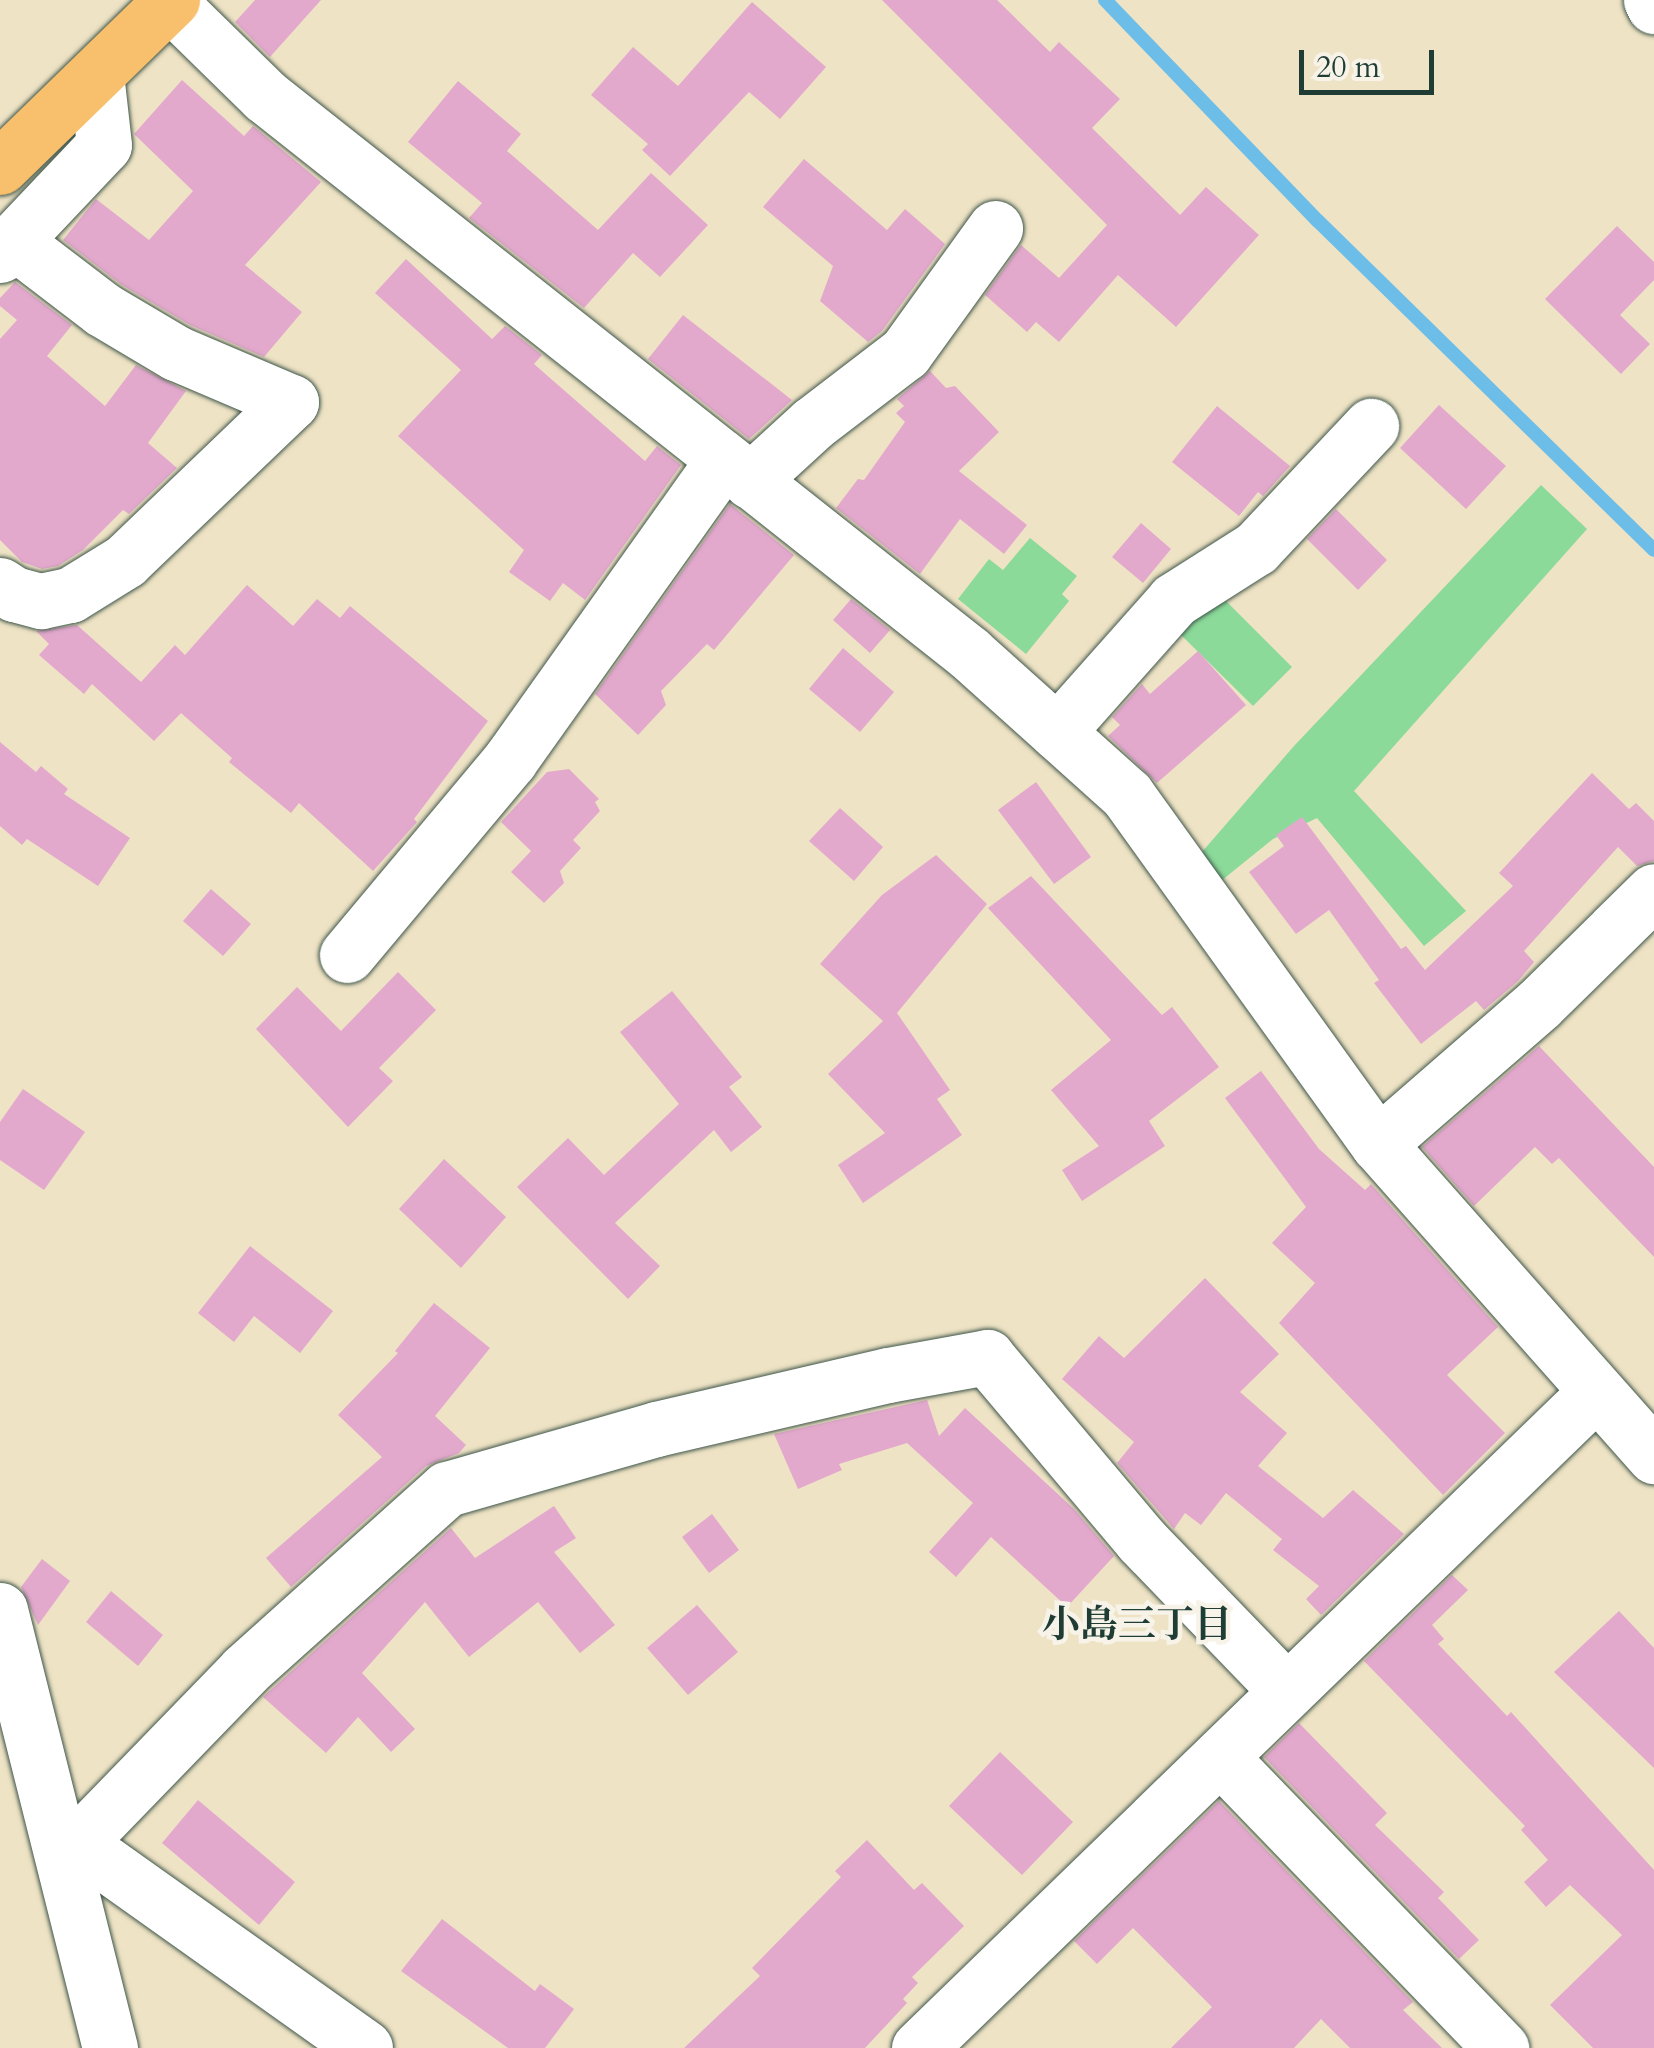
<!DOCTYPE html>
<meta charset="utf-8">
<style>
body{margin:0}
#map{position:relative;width:1654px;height:2048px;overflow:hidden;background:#efe3c5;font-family:Cardo,"Noto Serif JP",serif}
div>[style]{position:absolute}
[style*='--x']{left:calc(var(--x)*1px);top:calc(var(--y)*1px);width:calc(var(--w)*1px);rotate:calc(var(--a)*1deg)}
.green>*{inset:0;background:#8bda99}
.stream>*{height:14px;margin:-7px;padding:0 7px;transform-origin:7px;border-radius:7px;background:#6cbde7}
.building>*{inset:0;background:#e3a9cd}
.roads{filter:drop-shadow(0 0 2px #3e564a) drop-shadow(0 0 2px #3e564a)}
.minor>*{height:55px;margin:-27.5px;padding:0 27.5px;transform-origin:27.5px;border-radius:27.5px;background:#fff}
.highway>*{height:55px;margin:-27.5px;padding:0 27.5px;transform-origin:27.5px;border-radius:27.5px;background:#f8bf6c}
span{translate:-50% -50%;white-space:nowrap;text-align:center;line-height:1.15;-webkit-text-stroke:9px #f7f3e8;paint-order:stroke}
.neighbourhood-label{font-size:38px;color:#1f3d34;font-weight:700}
.scale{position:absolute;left:1299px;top:50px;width:135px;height:45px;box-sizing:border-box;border:5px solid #1f3d34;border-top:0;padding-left:12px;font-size:30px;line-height:35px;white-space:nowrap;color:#1f3d34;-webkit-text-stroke:8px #f7f3e8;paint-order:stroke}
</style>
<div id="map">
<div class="green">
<div style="clip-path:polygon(1541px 485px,1587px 529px,1354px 791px,1466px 911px,1424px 946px,1317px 818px,1273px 839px,1216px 885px,1195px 860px,1294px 746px)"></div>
<div style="clip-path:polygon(1030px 538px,1077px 576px,1062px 594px,1069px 601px,1026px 654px,958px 599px,989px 559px,1003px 570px)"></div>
<div style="clip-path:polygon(1216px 591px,1292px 667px,1253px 706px,1177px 631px)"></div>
</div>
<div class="stream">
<div style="--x:1105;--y:0;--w:307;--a:46.1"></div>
<div style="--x:1318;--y:221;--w:470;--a:44.4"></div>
</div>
<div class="building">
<div style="clip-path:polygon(255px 0,321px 0,270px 57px,235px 22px)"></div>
<div style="clip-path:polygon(882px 0,997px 0,1050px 52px,1059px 42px,1120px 99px,1092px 128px,1180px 215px,1206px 187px,1259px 235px,1176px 327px,1118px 275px,1059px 342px,1036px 322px,1027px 332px,985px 295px,1021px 245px,1059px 278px,1107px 225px)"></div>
<div style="clip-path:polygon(752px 2px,826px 67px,780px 119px,749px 92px,670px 176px,642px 150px,648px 144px,591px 95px,633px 47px,678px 86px)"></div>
<div style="clip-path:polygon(182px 80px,244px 136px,253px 126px,321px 182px,245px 265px,302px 312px,264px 357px,190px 325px,122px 285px,63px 240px,96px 199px,149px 240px,193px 191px,134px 134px)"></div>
<div style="clip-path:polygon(458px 81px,521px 134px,507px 151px,598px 230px,651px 173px,708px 225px,660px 277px,633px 253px,584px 308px,469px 218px,482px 203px,408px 142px)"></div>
<div style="clip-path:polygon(804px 159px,887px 230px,905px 209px,945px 244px,882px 331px,868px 342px,820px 301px,833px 266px,763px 207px)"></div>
<div style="clip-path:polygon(1617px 226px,1654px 262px,1654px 280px,1620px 315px,1650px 344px,1621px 374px,1545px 299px)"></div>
<div style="clip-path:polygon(406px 259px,492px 339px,505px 326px,542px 355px,534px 364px,645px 461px,657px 446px,681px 465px,585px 600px,563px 583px,550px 601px,509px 572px,524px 550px,398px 436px,461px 370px,375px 293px)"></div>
<div style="clip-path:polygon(15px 282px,72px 325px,47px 356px,105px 406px,136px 365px,186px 391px,148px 443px,177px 468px,129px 514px,123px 510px,83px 550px,58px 566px,42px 569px,22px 562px,0 540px,0 339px,17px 320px,0 306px,0 298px)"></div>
<div style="clip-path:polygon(683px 315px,792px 400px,749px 439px,648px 359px)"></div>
<div style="clip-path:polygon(930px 371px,946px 388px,955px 386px,999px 432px,959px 471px,1027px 525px,1004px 554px,960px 519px,920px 574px,836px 508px,858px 479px,864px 480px,905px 422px,896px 413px,904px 406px,897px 399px)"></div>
<div style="clip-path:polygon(1439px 405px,1506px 466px,1466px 509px,1400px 448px)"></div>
<div style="clip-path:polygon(1217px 406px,1290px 466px,1263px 496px,1258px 492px,1239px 516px,1172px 462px)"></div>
<div style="clip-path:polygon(730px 504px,794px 555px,714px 650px,707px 644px,661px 691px,666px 705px,638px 735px,595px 694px)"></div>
<div style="clip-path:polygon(1336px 509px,1387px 560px,1358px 590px,1307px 539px)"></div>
<div style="clip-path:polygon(1141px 523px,1171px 549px,1143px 583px,1112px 557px)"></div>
<div style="clip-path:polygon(247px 585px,293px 626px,317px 599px,340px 618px,350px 606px,488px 721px,414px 819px,417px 822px,373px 871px,299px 803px,291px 813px,229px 762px,232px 758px,181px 713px,154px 741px,92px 684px,84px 694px,39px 655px,49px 644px,36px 631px,77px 625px,141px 682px,175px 645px,185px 655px)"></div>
<div style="clip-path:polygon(851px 599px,890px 630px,870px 653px,833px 620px)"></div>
<div style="clip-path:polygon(843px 648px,894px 692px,860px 732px,809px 689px)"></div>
<div style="clip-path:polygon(1198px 651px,1246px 705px,1157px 783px,1108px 736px,1120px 725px,1112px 717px,1142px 684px,1150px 694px)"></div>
<div style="clip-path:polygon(0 742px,36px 772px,41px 766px,68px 789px,64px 794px,130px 838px,98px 886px,27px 839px,22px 845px,0 826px)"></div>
<div style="clip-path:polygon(569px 769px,599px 799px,595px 802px,600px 811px,573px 840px,581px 848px,560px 871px,564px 883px,544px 903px,511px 872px,531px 851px,501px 822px,547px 772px)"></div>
<div style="clip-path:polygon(1592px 773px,1629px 809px,1636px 803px,1654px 821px,1654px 861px,1637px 866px,1618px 847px,1524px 951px,1534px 962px,1518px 981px,1484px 1010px,1476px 1001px,1421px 1044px,1374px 983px,1379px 980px,1329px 910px,1296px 934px,1249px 872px,1284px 846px,1276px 835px,1302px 817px,1401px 949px,1406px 946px,1425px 970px,1513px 886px,1499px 873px)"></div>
<div style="clip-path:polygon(1036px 782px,1091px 857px,1054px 884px,998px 810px)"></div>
<div style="clip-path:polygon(840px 808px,883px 847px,854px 881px,809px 841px)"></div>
<div style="clip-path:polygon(936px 855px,987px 904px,897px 1013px,950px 1090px,937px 1099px,962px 1135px,863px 1203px,838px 1165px,885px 1133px,828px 1074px,883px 1021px,820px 964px,882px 895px)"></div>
<div style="clip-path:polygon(1031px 876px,1162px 1015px,1172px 1007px,1219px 1067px,1149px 1121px,1165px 1146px,1082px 1201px,1062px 1170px,1099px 1146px,1051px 1090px,1111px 1040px,988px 908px)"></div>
<div style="clip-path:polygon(211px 889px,251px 924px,223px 956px,183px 921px)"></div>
<div style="clip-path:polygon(398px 972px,436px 1010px,379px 1068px,393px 1081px,348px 1127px,256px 1029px,297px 987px,341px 1031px)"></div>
<div style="clip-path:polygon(672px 991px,742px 1077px,729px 1087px,762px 1127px,731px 1152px,714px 1130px,615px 1223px,660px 1266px,628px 1299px,517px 1187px,568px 1138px,604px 1175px,679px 1104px,620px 1032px)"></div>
<div style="clip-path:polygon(1539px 1046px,1654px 1167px,1654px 1257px,1559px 1158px,1552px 1164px,1535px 1147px,1474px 1206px,1422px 1147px)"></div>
<div style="clip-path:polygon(1261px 1071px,1319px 1149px,1365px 1190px,1371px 1184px,1498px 1327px,1447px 1375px,1505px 1433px,1443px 1495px,1279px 1323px,1315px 1283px,1272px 1243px,1306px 1207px,1225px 1098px)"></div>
<div style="clip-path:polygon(23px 1089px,85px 1132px,44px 1190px,0 1160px,0 1122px)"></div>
<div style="clip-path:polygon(444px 1159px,506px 1217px,461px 1268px,399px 1209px)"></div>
<div style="clip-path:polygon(250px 1246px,333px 1311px,300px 1353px,254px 1316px,234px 1342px,198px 1313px)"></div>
<div style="clip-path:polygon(1205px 1278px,1279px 1354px,1240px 1392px,1287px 1433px,1258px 1466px,1323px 1518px,1353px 1490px,1404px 1534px,1321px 1615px,1306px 1599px,1319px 1586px,1273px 1550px,1282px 1539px,1226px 1493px,1201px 1525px,1185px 1513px,1174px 1529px,1117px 1463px,1134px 1442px,1062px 1379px,1099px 1336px,1124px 1358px)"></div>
<div style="clip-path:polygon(434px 1303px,490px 1348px,435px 1416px,466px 1445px,459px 1453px,426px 1466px,291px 1587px,266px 1558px,382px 1457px,338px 1415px,398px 1353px,395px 1351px)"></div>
<div style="clip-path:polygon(927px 1400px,939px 1436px,965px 1408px,1074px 1509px,1114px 1556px,1067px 1607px,991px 1537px,956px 1577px,929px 1552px,973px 1503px,907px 1443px,839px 1464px,842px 1470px,798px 1489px,774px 1434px)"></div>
<div style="clip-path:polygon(554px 1506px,576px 1538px,554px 1552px,615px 1625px,580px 1653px,538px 1602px,469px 1657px,425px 1602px,362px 1673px,415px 1729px,391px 1752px,358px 1717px,326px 1753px,263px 1697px,451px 1528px,475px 1558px)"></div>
<div style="clip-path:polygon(712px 1514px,739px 1550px,709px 1573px,682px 1537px)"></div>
<div style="clip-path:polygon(42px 1559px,70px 1581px,38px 1625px,21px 1587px)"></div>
<div style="clip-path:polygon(1452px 1575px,1468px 1590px,1432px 1625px,1444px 1639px,1438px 1644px,1507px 1716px,1511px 1712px,1654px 1870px,1654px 2048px,1593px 2048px,1550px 2005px,1622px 1935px,1570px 1885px,1546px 1907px,1524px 1882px,1548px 1860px,1521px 1830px,1525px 1826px,1364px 1661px)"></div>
<div style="clip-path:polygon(111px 1591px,163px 1635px,138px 1666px,86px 1622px)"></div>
<div style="clip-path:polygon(697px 1605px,738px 1652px,688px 1695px,647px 1648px)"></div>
<div style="clip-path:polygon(1619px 1611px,1654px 1648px,1654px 1768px,1554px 1672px)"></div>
<div style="clip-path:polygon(1299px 1723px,1387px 1813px,1375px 1825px,1444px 1892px,1438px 1898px,1479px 1940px,1459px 1959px,1264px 1757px)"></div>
<div style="clip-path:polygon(1000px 1752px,1073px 1822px,1022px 1875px,949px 1806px)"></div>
<div style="clip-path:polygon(198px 1800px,295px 1882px,259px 1925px,162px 1843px)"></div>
<div style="clip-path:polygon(1219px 1801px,1413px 2002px,1403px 2010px,1442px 2048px,1350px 2048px,1321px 2019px,1294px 2048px,1171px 2048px,1212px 2007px,1133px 1928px,1097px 1964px,1074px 1941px)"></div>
<div style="clip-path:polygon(867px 1840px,914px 1890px,922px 1883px,964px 1926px,912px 1977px,918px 1983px,903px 1999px,907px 2003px,865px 2048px,684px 2048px,760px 1976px,752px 1968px,841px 1877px,835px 1871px)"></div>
<div style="clip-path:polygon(442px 1919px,535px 1991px,540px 1984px,574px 2009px,545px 2048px,508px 2048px,401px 1971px)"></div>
</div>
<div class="roads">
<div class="minor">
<div style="--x:167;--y:0;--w:137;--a:44.4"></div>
<div style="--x:265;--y:96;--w:898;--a:38.35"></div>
<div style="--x:969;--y:653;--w:212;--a:41.9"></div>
<div style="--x:1127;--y:795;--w:430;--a:54.3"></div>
<div style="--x:1378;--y:1144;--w:417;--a:48.5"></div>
<div style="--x:1651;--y:0;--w:7;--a:63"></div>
<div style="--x:0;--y:255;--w:151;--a:-46.6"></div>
<div style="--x:104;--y:145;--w:71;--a:-96.4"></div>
<div style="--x:750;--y:481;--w:84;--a:-42.6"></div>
<div style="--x:812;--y:424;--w:117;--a:-37.4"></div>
<div style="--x:905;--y:353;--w:154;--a:-54.2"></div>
<div style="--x:0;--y:585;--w:17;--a:33"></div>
<div style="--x:14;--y:594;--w:28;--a:15"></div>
<div style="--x:41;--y:601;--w:30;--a:-12"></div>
<div style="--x:70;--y:595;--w:65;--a:-31.7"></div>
<div style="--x:125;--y:561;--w:230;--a:-43.8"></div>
<div style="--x:291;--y:402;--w:125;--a:-156.9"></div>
<div style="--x:176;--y:353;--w:86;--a:-149.3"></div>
<div style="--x:102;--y:309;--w:112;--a:-142.6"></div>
<div style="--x:1057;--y:732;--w:176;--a:-48.4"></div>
<div style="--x:1174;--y:600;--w:97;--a:-32.4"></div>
<div style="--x:1256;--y:548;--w:168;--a:-46.7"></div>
<div style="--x:347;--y:955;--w:254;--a:-50.1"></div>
<div style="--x:510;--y:760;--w:368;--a:-54.6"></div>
<div style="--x:1378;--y:1144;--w:213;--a:-41"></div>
<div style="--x:1539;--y:1004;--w:161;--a:-44.5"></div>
<div style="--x:0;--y:1610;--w:452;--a:75.9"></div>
<div style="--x:1220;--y:1757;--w:405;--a:46"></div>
<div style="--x:64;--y:1857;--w:260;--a:-45.9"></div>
<div style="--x:245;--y:1670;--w:271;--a:-41.9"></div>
<div style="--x:447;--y:1489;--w:217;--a:-16"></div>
<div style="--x:656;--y:1429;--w:238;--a:-13.1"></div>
<div style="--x:888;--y:1375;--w:101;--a:-10.3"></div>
<div style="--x:987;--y:1357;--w:239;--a:49.9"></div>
<div style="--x:1141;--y:1540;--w:210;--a:46"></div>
<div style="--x:64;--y:1857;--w:41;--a:8.3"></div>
<div style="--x:105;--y:1863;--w:319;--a:35.4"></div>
<div style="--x:919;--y:2048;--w:943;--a:-44.1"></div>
</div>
<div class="highway">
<div style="--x:0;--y:167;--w:240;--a:-44.2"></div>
</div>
</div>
<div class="neighbourhood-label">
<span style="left:1137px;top:1626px">小島三丁目</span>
</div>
<div class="scale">20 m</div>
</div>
